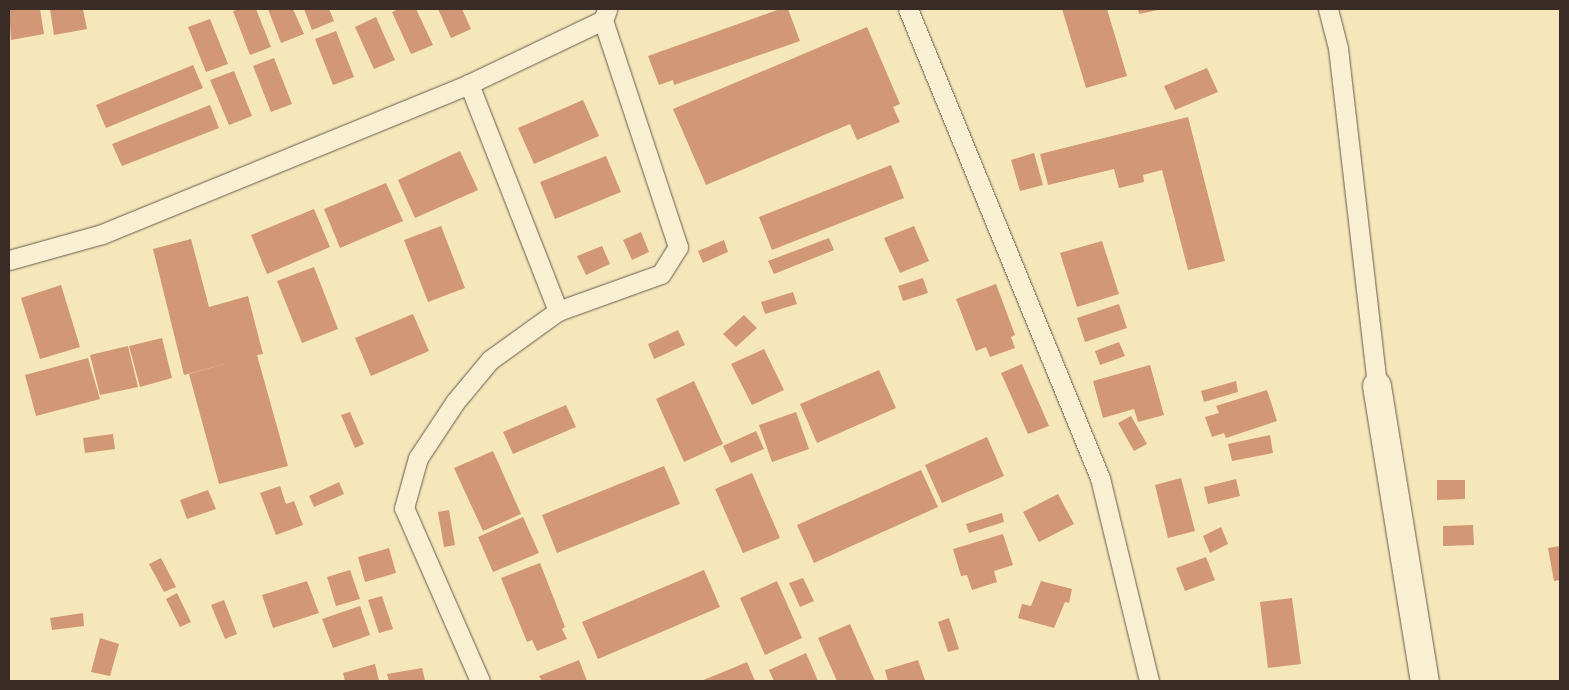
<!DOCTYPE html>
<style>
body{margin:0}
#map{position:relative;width:1569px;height:690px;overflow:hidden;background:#f6e7bb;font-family:Alegreya,serif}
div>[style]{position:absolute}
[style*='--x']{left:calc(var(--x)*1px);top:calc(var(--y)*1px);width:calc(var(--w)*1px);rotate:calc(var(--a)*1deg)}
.building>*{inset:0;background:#d29774}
.roads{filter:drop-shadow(0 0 1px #685b4c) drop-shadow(0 0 1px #685b4c)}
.lane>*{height:19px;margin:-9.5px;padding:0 9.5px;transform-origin:9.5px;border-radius:9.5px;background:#f9efd3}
.street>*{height:28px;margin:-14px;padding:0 14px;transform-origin:14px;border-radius:14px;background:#f9efd3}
span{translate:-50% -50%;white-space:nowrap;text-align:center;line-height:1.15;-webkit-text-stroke:4px #f9efd3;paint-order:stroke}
.frame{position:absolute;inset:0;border:10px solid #392c27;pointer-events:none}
</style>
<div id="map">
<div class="building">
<div style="clip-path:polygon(9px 9px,40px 9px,44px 34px,11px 40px)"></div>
<div style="clip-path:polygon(50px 9px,83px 9px,87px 29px,54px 35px)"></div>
<div style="clip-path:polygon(240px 9px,256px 9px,271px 47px,250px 55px,233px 11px)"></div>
<div style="clip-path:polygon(268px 9px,293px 9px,304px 34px,281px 43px)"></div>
<div style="clip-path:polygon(304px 9px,329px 9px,334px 21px,312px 30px)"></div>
<div style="clip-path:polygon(399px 9px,416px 9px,433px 45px,411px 54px,392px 12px)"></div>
<div style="clip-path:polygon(438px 9px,462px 9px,471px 29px,451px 38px)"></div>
<div style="clip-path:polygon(780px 9px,788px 9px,800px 41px,674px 85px,673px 80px,659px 85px,648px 56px)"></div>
<div style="clip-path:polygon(1062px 9px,1107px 9px,1127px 76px,1086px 88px)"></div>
<div style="clip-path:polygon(1138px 9px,1158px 9px,1158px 10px,1139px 14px)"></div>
<div style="clip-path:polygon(376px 17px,395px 60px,374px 69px,355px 27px)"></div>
<div style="clip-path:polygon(210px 19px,228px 64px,206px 72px,188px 27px)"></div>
<div style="clip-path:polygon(867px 27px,900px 104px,893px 107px,900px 122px,857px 140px,850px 124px,706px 185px,673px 109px)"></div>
<div style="clip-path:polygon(336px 31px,354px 77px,333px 85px,315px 39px)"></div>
<div style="clip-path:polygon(274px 58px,292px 104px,271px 112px,253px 66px)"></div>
<div style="clip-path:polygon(193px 65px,203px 88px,106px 128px,96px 105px)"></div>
<div style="clip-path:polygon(1207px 68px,1218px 92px,1175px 110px,1164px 86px)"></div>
<div style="clip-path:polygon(234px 71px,252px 116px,229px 125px,210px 80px)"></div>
<div style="clip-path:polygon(583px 100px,599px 136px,534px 164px,518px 128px)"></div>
<div style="clip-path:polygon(210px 105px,219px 128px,122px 166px,112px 144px)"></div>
<div style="clip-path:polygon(1188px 117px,1225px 261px,1188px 270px,1162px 170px,1143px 175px,1144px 182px,1119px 188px,1114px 169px,1048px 185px,1040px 154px)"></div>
<div style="clip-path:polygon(460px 151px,478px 190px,415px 218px,398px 180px)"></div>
<div style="clip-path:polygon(1034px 153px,1043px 185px,1020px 191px,1011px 160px)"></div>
<div style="clip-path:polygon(606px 156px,621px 192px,555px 219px,540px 182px)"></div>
<div style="clip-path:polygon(891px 165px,904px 198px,772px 250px,759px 217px)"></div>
<div style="clip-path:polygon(386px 183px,403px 221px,340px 248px,324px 209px)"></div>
<div style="clip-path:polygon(314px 209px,330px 247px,267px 274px,251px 235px)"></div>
<div style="clip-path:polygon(441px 226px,465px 288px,428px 302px,404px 240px)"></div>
<div style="clip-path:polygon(914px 226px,929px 261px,900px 273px,884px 238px)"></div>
<div style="clip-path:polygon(641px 232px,649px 252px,632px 260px,623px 240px)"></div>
<div style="clip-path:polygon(829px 238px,834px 250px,774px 274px,768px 261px)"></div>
<div style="clip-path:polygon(191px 239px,209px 307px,248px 296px,263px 354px,257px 355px,288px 466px,219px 484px,189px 374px,235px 361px,184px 375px,153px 249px)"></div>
<div style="clip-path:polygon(724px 240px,728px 252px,703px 263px,698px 251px)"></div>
<div style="clip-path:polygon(1102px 241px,1119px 294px,1077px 307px,1060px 253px)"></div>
<div style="clip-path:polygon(602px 246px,610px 264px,586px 275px,577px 256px)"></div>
<div style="clip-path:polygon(314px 267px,338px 329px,302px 343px,277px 281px)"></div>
<div style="clip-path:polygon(923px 278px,928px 293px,903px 301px,898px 286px)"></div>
<div style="clip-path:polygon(996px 284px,1015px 335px,1011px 337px,1015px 348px,990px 357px,986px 347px,976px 351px,956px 299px)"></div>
<div style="clip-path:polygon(61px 285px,80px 347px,40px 359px,21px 298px)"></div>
<div style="clip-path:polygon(793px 292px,797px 304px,765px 314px,761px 302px)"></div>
<div style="clip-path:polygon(1119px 304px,1127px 328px,1085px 342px,1077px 318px)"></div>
<div style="clip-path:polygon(413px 314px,429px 351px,371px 376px,355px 338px)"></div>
<div style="clip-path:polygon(744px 315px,757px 328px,736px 347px,723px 334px)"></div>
<div style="clip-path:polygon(678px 330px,685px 345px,654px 359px,648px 344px)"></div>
<div style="clip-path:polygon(162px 338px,172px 378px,140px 387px,129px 346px)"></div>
<div style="clip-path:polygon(1119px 342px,1125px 356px,1100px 365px,1095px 351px)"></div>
<div style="clip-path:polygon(128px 346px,138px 387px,100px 395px,90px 355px)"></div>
<div style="clip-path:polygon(764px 349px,784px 390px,752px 405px,731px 364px)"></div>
<div style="clip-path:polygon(88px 358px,100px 399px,36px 416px,25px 375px)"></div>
<div style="clip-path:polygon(1022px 364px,1049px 426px,1028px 434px,1001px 373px)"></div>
<div style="clip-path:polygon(1150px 365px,1164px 415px,1138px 422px,1134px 409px,1103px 418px,1093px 381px)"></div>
<div style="clip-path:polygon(879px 370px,896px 408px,817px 443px,800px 404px)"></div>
<div style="clip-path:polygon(694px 381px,723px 444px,684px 462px,656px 399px)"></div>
<div style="clip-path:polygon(1236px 381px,1238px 392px,1204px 402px,1201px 391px)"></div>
<div style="clip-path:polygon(1267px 390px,1277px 421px,1226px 438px,1224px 433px,1212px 437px,1205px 417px,1219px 413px,1216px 406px)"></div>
<div style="clip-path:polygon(566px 405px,576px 427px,513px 454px,503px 432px)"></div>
<div style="clip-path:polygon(350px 412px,364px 444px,355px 448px,341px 415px)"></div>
<div style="clip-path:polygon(796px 412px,809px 449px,772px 462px,759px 425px)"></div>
<div style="clip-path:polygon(1131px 416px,1147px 444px,1134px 451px,1118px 423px)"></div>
<div style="clip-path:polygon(756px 431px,764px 449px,731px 463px,723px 446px)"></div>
<div style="clip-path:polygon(113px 434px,115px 449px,85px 453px,83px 438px)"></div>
<div style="clip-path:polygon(1270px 435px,1273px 453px,1232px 461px,1228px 444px)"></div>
<div style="clip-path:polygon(987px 437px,1004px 476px,942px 503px,925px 465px)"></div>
<div style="clip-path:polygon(493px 451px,521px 514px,483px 531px,454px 468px)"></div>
<div style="clip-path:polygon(664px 466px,680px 504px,557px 553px,542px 515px)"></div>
<div style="clip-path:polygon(921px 470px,938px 507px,814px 563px,797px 525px)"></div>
<div style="clip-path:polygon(752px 473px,780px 538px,743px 553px,715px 489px)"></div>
<div style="clip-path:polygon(1181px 478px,1195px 531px,1168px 538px,1155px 485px)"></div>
<div style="clip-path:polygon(1236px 479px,1240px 496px,1208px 504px,1204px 487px)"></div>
<div style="clip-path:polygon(1437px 480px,1465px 480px,1465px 499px,1437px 500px)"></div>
<div style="clip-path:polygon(339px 482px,344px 494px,314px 507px,309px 496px)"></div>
<div style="clip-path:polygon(280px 486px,286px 504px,294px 501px,303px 525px,276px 535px,260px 493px)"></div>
<div style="clip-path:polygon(208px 490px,216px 509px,187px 519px,180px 500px)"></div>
<div style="clip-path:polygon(1058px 494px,1074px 524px,1039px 542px,1023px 512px)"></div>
<div style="clip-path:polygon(449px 510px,455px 545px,444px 547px,438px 512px)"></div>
<div style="clip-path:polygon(1002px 513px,1004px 522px,969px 533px,966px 524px)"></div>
<div style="clip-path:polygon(523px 517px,539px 553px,493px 572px,478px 537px)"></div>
<div style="clip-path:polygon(1473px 525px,1474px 545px,1443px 546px,1443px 526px)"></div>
<div style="clip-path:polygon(1221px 527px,1228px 544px,1210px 553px,1203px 536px)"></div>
<div style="clip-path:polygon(1003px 534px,1013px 565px,994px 571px,997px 582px,972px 590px,967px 575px,961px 576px,953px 549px)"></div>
<div style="clip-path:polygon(1560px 546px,1560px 580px,1554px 581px,1548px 548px)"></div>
<div style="clip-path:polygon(389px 548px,396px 573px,365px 582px,358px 557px)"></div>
<div style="clip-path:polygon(1206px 557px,1215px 580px,1185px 591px,1176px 568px)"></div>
<div style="clip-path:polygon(161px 558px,176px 587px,164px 592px,149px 564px)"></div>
<div style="clip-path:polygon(540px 563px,565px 627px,562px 629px,567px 639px,537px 651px,532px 640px,527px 642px,501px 578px)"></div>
<div style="clip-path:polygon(350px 570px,360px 599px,336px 606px,327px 577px)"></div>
<div style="clip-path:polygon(704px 570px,720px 607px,598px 659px,582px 622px)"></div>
<div style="clip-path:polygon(803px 578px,814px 601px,800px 607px,789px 583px)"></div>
<div style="clip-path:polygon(307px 581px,319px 613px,273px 628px,262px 595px)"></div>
<div style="clip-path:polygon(777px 581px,802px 638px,765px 655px,740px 598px)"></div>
<div style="clip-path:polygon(1041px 581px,1072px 589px,1069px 603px,1065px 602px,1054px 628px,1018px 618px,1022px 604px,1031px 606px)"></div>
<div style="clip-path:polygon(177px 593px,191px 622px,180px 627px,166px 599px)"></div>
<div style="clip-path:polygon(382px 596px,393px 629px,379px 633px,368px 600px)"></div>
<div style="clip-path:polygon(1292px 598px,1301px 664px,1268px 668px,1260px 602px)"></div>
<div style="clip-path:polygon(224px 600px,237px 634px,225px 639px,211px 605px)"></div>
<div style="clip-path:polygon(360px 606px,370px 635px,333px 648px,322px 619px)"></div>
<div style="clip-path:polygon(83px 613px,84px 626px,52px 630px,50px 618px)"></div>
<div style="clip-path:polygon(949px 618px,959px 649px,948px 652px,938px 622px)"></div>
<div style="clip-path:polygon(850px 624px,875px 681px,837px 681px,818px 638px)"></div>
<div style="clip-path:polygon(100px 638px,119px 644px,110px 676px,91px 672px)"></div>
<div style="clip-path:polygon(806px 653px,818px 681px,774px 681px,769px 670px)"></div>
<div style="clip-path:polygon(579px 660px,587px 681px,542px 681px,539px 676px)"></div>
<div style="clip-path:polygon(918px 660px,925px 680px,888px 681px,885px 670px)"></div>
<div style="clip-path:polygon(747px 662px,755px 681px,701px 681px,728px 670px)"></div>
<div style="clip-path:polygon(375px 664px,379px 681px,345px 681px,343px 673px)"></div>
<div style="clip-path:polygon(422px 668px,425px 680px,389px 681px,387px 674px)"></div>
</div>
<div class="roads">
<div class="lane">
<div style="--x:908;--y:9;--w:507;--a:67.74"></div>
<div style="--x:1100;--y:478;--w:209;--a:76.4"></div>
<div style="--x:1328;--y:9;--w:40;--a:75.6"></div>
<div style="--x:1338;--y:48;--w:340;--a:83.4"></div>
<div style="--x:469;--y:84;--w:244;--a:68.6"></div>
<div style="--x:9;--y:260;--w:97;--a:-15.6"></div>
<div style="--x:102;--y:234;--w:396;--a:-22.2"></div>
<div style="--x:469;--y:84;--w:148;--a:-25.5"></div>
<div style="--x:603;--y:20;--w:11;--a:-68"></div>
<div style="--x:480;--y:681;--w:189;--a:-113.7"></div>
<div style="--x:404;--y:508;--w:52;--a:-74.4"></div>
<div style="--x:418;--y:458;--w:67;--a:-56.5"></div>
<div style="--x:455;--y:402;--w:55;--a:-50.2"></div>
<div style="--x:490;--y:360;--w:84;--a:-35.8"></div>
<div style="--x:558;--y:311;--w:109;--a:-19.8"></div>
<div style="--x:661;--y:274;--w:32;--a:-58"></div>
<div style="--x:678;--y:247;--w:239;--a:-108.3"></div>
</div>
<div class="street">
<div style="--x:1377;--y:386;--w:299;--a:80.8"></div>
</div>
</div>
<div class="frame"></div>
</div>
